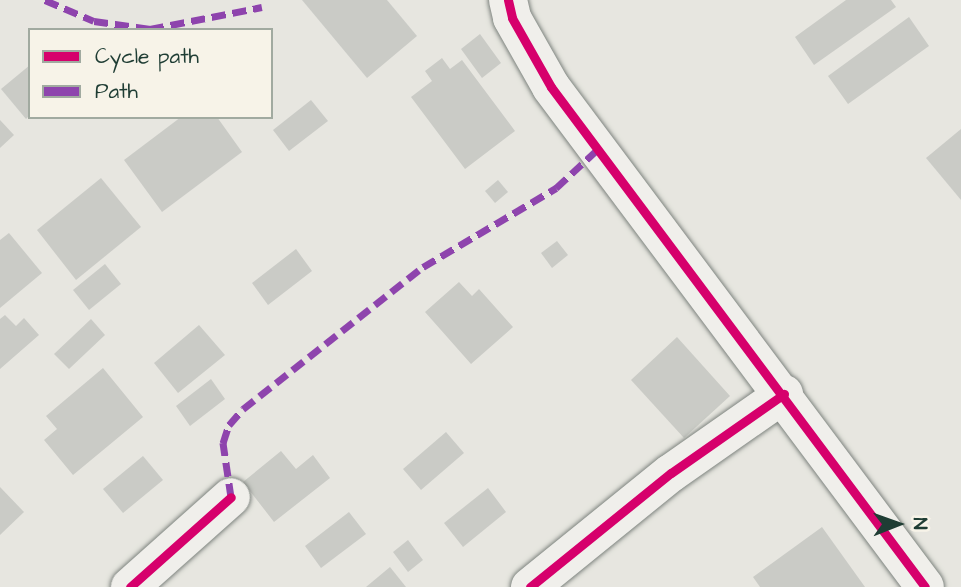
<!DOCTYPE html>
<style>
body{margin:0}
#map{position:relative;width:961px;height:587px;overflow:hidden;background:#e7e6e0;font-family:"Architects Daughter",sans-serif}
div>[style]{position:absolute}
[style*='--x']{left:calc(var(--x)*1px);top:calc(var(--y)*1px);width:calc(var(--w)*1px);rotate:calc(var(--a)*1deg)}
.building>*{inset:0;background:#cacbc6}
.roads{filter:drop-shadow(0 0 2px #7e847f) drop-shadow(0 0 2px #7e847f)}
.minor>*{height:38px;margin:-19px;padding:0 19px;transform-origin:19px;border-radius:19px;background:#f0efeb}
.quiet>*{height:7px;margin-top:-3.5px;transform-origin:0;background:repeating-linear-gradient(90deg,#8e44ad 0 14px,transparent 0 21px)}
.cycleway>*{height:9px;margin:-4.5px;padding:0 4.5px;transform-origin:4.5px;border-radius:4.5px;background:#d6006c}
span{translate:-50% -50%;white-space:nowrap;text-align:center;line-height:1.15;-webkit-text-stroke:6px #f7f3e8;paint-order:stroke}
.legend{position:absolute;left:28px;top:28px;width:245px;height:91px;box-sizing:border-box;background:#f7f3e8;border:2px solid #a1aaa0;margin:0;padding:9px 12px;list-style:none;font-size:21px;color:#1f3d34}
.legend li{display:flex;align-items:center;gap:14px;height:35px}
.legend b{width:35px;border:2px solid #a1aaa0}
.north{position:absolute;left:863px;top:489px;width:70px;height:70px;-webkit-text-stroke:5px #f7f3e8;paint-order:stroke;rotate:89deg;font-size:19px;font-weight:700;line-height:28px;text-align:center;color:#1f3d34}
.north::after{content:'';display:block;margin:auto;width:24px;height:32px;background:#1f3d34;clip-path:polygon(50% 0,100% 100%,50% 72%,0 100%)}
</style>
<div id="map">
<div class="building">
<div style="clip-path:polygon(302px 0,387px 0,417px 36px,367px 78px)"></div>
<div style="clip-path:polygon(846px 0,891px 0,896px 7px,814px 65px,795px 37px)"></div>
<div style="clip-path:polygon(909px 17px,929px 46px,848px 104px,828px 76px)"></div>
<div style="clip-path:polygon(480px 34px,501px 63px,482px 78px,461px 49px)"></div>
<div style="clip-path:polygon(442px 58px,450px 69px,462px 60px,515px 131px,465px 169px,411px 97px,432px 81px,425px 71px)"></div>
<div style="clip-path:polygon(30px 65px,30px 115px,26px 119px,1px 89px)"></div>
<div style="clip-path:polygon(311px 100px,328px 121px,289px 151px,273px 130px)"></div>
<div style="clip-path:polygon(181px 117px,217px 117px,242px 152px,162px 212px,124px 160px)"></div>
<div style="clip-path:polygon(0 120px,14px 135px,0 148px)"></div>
<div style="clip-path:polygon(961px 129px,961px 200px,926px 158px)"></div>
<div style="clip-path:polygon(101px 178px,141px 227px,76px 280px,37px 230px)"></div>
<div style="clip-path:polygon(498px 180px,508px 192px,495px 203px,485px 191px)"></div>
<div style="clip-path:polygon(9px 233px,42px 273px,0 308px,0 240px)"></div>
<div style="clip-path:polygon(557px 241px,568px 255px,552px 268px,541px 253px)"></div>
<div style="clip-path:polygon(296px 249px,312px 271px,268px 305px,252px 283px)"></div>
<div style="clip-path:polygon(105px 264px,121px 284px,89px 310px,73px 290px)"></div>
<div style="clip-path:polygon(459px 282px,472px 296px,479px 289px,513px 327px,471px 364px,425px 312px)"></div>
<div style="clip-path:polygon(5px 315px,16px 326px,24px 318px,39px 335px,0 369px,0 319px)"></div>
<div style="clip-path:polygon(91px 319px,105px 335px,69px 369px,54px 354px)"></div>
<div style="clip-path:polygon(199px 325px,225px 355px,178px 393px,154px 363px)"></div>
<div style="clip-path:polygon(677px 337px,730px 396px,684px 438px,631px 380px)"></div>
<div style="clip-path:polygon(103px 368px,143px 417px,73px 475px,44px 440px,57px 429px,46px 416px)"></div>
<div style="clip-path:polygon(211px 379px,225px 399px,190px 426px,176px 406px)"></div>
<div style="clip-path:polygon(446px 432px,464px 453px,421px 490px,403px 469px)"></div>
<div style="clip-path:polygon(281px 451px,296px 469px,313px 455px,330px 478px,274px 522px,243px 482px)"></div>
<div style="clip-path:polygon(143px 456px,163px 480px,123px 513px,103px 489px)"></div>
<div style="clip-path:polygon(0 487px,24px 512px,0 535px)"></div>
<div style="clip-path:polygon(488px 488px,506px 512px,463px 547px,444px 523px)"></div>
<div style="clip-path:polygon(349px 512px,366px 534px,321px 568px,305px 546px)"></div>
<div style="clip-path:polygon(822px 527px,865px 587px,760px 587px,753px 577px)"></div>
<div style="clip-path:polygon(408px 540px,423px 560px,408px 572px,393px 552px)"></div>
<div style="clip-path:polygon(390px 567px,406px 587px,366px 587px)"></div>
</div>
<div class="roads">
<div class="minor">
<div style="--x:508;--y:0;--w:18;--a:77"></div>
<div style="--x:512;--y:18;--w:79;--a:60.5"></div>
<div style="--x:551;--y:87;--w:624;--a:53.2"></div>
<div style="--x:130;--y:587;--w:135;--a:-41.7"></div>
<div style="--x:530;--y:587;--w:181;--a:-39"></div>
<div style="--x:671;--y:473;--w:138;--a:-35"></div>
</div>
</div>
<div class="quiet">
<div style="--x:45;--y:0;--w:53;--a:23.2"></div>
<div style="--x:94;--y:21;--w:57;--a:8.1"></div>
<div style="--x:150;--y:29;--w:114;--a:-11.1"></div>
<div style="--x:231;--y:497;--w:55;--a:-98.4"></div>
<div style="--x:223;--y:443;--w:19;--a:-72"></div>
<div style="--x:229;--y:425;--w:21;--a:-49"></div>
<div style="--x:243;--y:409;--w:229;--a:-38.3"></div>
<div style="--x:423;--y:267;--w:155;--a:-30.7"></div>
<div style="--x:556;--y:188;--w:57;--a:-42.9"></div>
</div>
<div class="cycleway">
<div style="--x:508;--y:0;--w:18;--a:77"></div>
<div style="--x:512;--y:18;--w:79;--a:60.5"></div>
<div style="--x:551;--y:87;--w:624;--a:53.2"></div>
<div style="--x:130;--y:587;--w:135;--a:-41.7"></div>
<div style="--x:530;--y:587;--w:181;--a:-39"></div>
<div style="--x:671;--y:473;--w:138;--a:-35"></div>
</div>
<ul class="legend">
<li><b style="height:9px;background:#d6006c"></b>Cycle path</li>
<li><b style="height:9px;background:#8e44ad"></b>Path</li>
</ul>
<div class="north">N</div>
</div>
